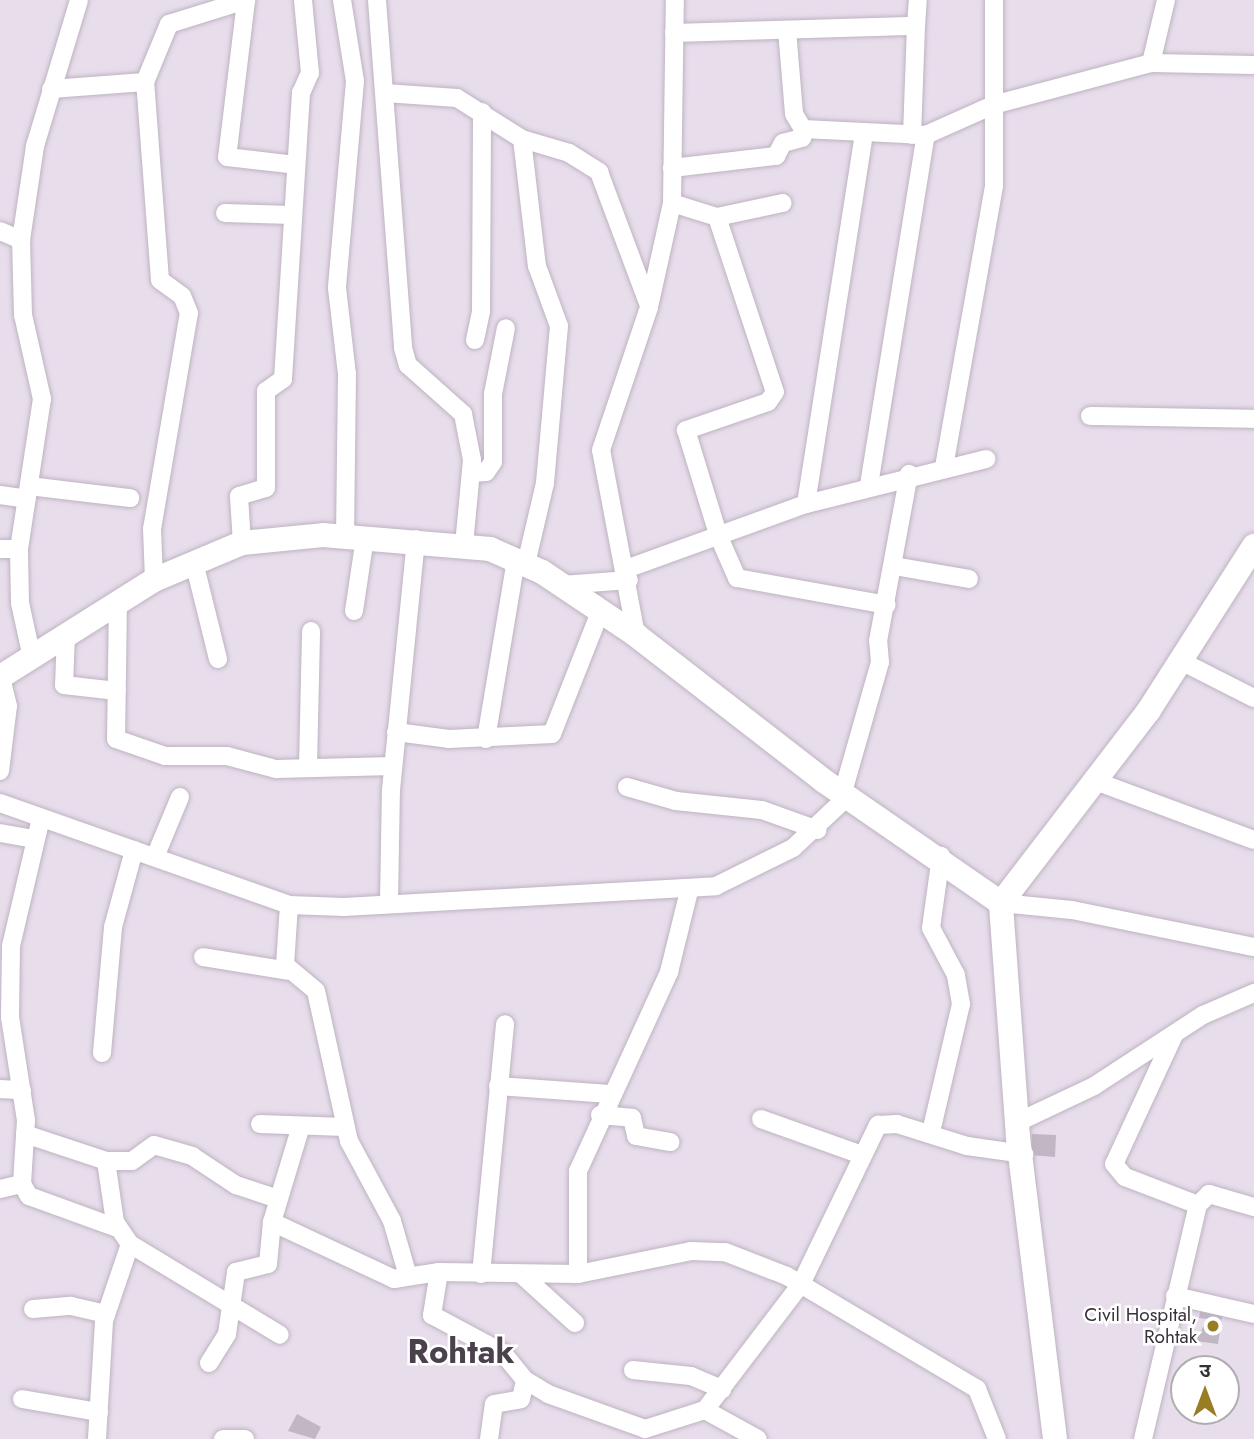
<!DOCTYPE html>
<meta charset="utf-8">
<style>
body{margin:0}
#map{position:relative;width:1254px;height:1439px;overflow:hidden;background:#e8ddeb;font-family:Jost,"Noto Sans Devanagari",sans-serif}
div>[style]{position:absolute}
[style*='--x']{left:calc(var(--x)*1px);top:calc(var(--y)*1px);width:calc(var(--w)*1px);rotate:calc(var(--a)*1deg)}
.building>*{inset:0;background:#c1b6c4}
.roads{filter:drop-shadow(0 0 2px #beb3c1) drop-shadow(0 0 2px #beb3c1)}
.street>*{height:18px;margin:-9px;padding:0 9px;transform-origin:9px;border-radius:9px;background:#fff}
.secondary>*{height:24px;margin:-12px;padding:0 12px;transform-origin:12px;border-radius:12px;background:#fff}
.dots>*{width:19px;height:19px;translate:-50% -50%;box-sizing:border-box;border:4px solid #fff;border-radius:50%}
span{translate:-50% -50%;white-space:nowrap;text-align:center;line-height:1.15;-webkit-text-stroke:5px #fff;paint-order:stroke}
.poi-label{font-size:19px;color:#373238}
.right{translate:-100% -50%;text-align:right}
.town-label{font-size:33px;color:#4a414d;font-weight:700}
.north{position:absolute;left:1170px;top:1355px;width:70px;height:70px;box-sizing:border-box;background:#fff;border:2px solid #afadaf;border-radius:50%;rotate:0deg;font-size:19px;font-weight:700;line-height:28px;text-align:center;color:#373238}
.north::after{content:'';display:block;margin:auto;width:24px;height:32px;background:#987d25;clip-path:polygon(50% 0,100% 100%,50% 72%,0 100%)}
</style>
<div id="map">
<div class="building">
<div style="clip-path:polygon(1032px 1134px,1056px 1135px,1055px 1157px,1031px 1155px)"></div>
<div style="clip-path:polygon(1201px 1307px,1223px 1310px,1218px 1344px,1196px 1341px,1207px 1319px,1199px 1318px)"></div>
<div style="clip-path:polygon(297px 1414px,321px 1427px,315px 1439px,288px 1431px)"></div>
</div>
<div class="roads">
<div class="street">
<div style="--x:342;--y:0;--w:82;--a:80.9"></div>
<div style="--x:355;--y:81;--w:208;--a:95"></div>
<div style="--x:337;--y:288;--w:87;--a:83.4"></div>
<div style="--x:347;--y:374;--w:162;--a:90.7"></div>
<div style="--x:377;--y:0;--w:349;--a:85.7"></div>
<div style="--x:403;--y:348;--w:18;--a:74"></div>
<div style="--x:408;--y:365;--w:74;--a:41.7"></div>
<div style="--x:463;--y:414;--w:47;--a:78.9"></div>
<div style="--x:472;--y:460;--w:84;--a:95.4"></div>
<div style="--x:246;--y:1;--w:157;--a:96.9"></div>
<div style="--x:227;--y:157;--w:69;--a:6.6"></div>
<div style="--x:916;--y:26;--w:26;--a:-86"></div>
<div style="--x:787;--y:30;--w:84;--a:85.2"></div>
<div style="--x:794;--y:114;--w:17;--a:59"></div>
<div style="--x:674;--y:33;--w:242;--a:-1.7"></div>
<div style="--x:916;--y:26;--w:109;--a:92.1"></div>
<div style="--x:1151;--y:63;--w:65;--a:-76.6"></div>
<div style="--x:51;--y:89;--w:94;--a:-4.3"></div>
<div style="--x:385;--y:93;--w:72;--a:4"></div>
<div style="--x:457;--y:98;--w:77;--a:32.2"></div>
<div style="--x:522;--y:139;--w:49;--a:16.6"></div>
<div style="--x:569;--y:153;--w:36;--a:32"></div>
<div style="--x:599;--y:172;--w:143;--a:69.5"></div>
<div style="--x:522;--y:139;--w:128;--a:83.3"></div>
<div style="--x:537;--y:266;--w:64;--a:69.9"></div>
<div style="--x:559;--y:326;--w:158;--a:95.1"></div>
<div style="--x:545;--y:483;--w:83;--a:103.2"></div>
<div style="--x:672;--y:168;--w:105;--a:-6.6"></div>
<div style="--x:776;--y:156;--w:15;--a:-62"></div>
<div style="--x:783;--y:143;--w:20;--a:-15"></div>
<div style="--x:802;--y:138;--w:9;--a:-84"></div>
<div style="--x:803;--y:129;--w:123;--a:2.8"></div>
<div style="--x:926;--y:135;--w:73;--a:-24.1"></div>
<div style="--x:993;--y:105;--w:163;--a:-14.9"></div>
<div style="--x:1151;--y:63;--w:103;--a:1.1"></div>
<div style="--x:672;--y:203;--w:47;--a:17.3"></div>
<div style="--x:717;--y:217;--w:67;--a:-12"></div>
<div style="--x:225;--y:213;--w:67;--a:1.7"></div>
<div style="--x:717;--y:217;--w:184;--a:71.7"></div>
<div style="--x:775;--y:392;--w:12;--a:125"></div>
<div style="--x:768;--y:402;--w:87;--a:161.1"></div>
<div style="--x:686;--y:430;--w:112;--a:72.9"></div>
<div style="--x:719;--y:537;--w:45;--a:66.3"></div>
<div style="--x:737;--y:578;--w:152;--a:10.2"></div>
<div style="--x:0;--y:231;--w:23;--a:23"></div>
<div style="--x:475;--y:340;--w:30;--a:-78"></div>
<div style="--x:481;--y:311;--w:199;--a:-89.7"></div>
<div style="--x:1090;--y:416;--w:164;--a:1"></div>
<div style="--x:944;--y:467;--w:286;--a:-79.9"></div>
<div style="--x:994;--y:185;--w:185;--a:-90"></div>
<div style="--x:472;--y:473;--w:14;--a:-4"></div>
<div style="--x:486;--y:472;--w:12;--a:-55"></div>
<div style="--x:493;--y:462;--w:68;--a:-90"></div>
<div style="--x:493;--y:394;--w:67;--a:-78.9"></div>
<div style="--x:869;--y:485;--w:355;--a:-80.8"></div>
<div style="--x:29;--y:486;--w:102;--a:6.8"></div>
<div style="--x:0;--y:495;--w:27;--a:8"></div>
<div style="--x:806;--y:504;--w:374;--a:-81.1"></div>
<div style="--x:242;--y:543;--w:47;--a:-93.7"></div>
<div style="--x:239;--y:496;--w:28;--a:-17"></div>
<div style="--x:266;--y:488;--w:97;--a:-90"></div>
<div style="--x:266;--y:391;--w:21;--a:-35"></div>
<div style="--x:283;--y:379;--w:287;--a:-86.4"></div>
<div style="--x:301;--y:93;--w:22;--a:-66"></div>
<div style="--x:310;--y:73;--w:73;--a:-95.5"></div>
<div style="--x:0;--y:549;--w:19;--a:0"></div>
<div style="--x:194;--y:562;--w:100;--a:76.1"></div>
<div style="--x:894;--y:566;--w:76;--a:9.8"></div>
<div style="--x:626;--y:569;--w:191;--a:-19.9"></div>
<div style="--x:806;--y:504;--w:186;--a:-14"></div>
<div style="--x:154;--y:580;--w:51;--a:-92.2"></div>
<div style="--x:152;--y:529;--w:219;--a:-80.3"></div>
<div style="--x:189;--y:313;--w:18;--a:-112"></div>
<div style="--x:182;--y:296;--w:27;--a:-144"></div>
<div style="--x:160;--y:280;--w:199;--a:-94.3"></div>
<div style="--x:145;--y:82;--w:63;--a:-67.5"></div>
<div style="--x:169;--y:24;--w:81;--a:-17.3"></div>
<div style="--x:562;--y:585;--w:67;--a:-4.3"></div>
<div style="--x:118;--y:600;--w:139;--a:90.8"></div>
<div style="--x:116;--y:739;--w:52;--a:19.1"></div>
<div style="--x:165;--y:756;--w:62;--a:0"></div>
<div style="--x:227;--y:756;--w:51;--a:14.9"></div>
<div style="--x:276;--y:769;--w:117;--a:-1.5"></div>
<div style="--x:354;--y:611;--w:75;--a:-81.5"></div>
<div style="--x:66;--y:634;--w:51;--a:92.2"></div>
<div style="--x:64;--y:685;--w:53;--a:6.5"></div>
<div style="--x:636;--y:635;--w:188;--a:-100.7"></div>
<div style="--x:601;--y:450;--w:151;--a:-71.4"></div>
<div style="--x:649;--y:307;--w:107;--a:-77.5"></div>
<div style="--x:672;--y:203;--w:203;--a:-89.2"></div>
<div style="--x:32;--y:658;--w:56;--a:-102.3"></div>
<div style="--x:20;--y:603;--w:54;--a:-91.1"></div>
<div style="--x:19;--y:549;--w:152;--a:-81.3"></div>
<div style="--x:42;--y:399;--w:86;--a:-102.7"></div>
<div style="--x:23;--y:315;--w:75;--a:-91.5"></div>
<div style="--x:21;--y:240;--w:95;--a:-81.5"></div>
<div style="--x:35;--y:146;--w:152;--a:-73.2"></div>
<div style="--x:1181;--y:661;--w:82;--a:26.9"></div>
<div style="--x:396;--y:732;--w:53;--a:7.5"></div>
<div style="--x:449;--y:739;--w:103;--a:-2.8"></div>
<div style="--x:552;--y:734;--w:131;--a:-68.5"></div>
<div style="--x:486;--y:739;--w:181;--a:-80.5"></div>
<div style="--x:308;--y:766;--w:135;--a:-88.7"></div>
<div style="--x:0;--y:771;--w:65;--a:-83"></div>
<div style="--x:8;--y:706;--w:30;--a:-104"></div>
<div style="--x:1098;--y:782;--w:166;--a:20.4"></div>
<div style="--x:627;--y:787;--w:51;--a:15.9"></div>
<div style="--x:676;--y:801;--w:86;--a:6"></div>
<div style="--x:762;--y:810;--w:59;--a:19.7"></div>
<div style="--x:843;--y:792;--w:135;--a:-74.1"></div>
<div style="--x:880;--y:662;--w:21;--a:-95"></div>
<div style="--x:878;--y:641;--w:170;--a:-79.5"></div>
<div style="--x:0;--y:803;--w:306;--a:19.4"></div>
<div style="--x:289;--y:905;--w:55;--a:2.1"></div>
<div style="--x:344;--y:907;--w:373;--a:-3.2"></div>
<div style="--x:716;--y:886;--w:86;--a:-26.3"></div>
<div style="--x:793;--y:848;--w:77;--a:-43.4"></div>
<div style="--x:41;--y:818;--w:131;--a:103.2"></div>
<div style="--x:11;--y:946;--w:71;--a:90.8"></div>
<div style="--x:10;--y:1017;--w:104;--a:81.2"></div>
<div style="--x:26;--y:1120;--w:64;--a:93.6"></div>
<div style="--x:22;--y:1184;--w:14;--a:60"></div>
<div style="--x:29;--y:1196;--w:94;--a:20"></div>
<div style="--x:0;--y:833;--w:36;--a:10"></div>
<div style="--x:155;--y:857;--w:65;--a:-67.4"></div>
<div style="--x:389;--y:901;--w:111;--a:-89"></div>
<div style="--x:391;--y:790;--w:252;--a:-84.3"></div>
<div style="--x:1001;--y:903;--w:71;--a:5.6"></div>
<div style="--x:1072;--y:910;--w:186;--a:11.5"></div>
<div style="--x:289;--y:905;--w:60;--a:93.8"></div>
<div style="--x:285;--y:965;--w:40;--a:40"></div>
<div style="--x:316;--y:991;--w:154;--a:77.6"></div>
<div style="--x:349;--y:1141;--w:91;--a:61.7"></div>
<div style="--x:392;--y:1221;--w:57;--a:73.8"></div>
<div style="--x:203;--y:957;--w:87;--a:9.2"></div>
<div style="--x:1174;--y:1035;--w:142;--a:114.9"></div>
<div style="--x:1114;--y:1164;--w:17;--a:50"></div>
<div style="--x:1125;--y:1177;--w:78;--a:21"></div>
<div style="--x:102;--y:1053;--w:126;--a:-85"></div>
<div style="--x:113;--y:927;--w:80;--a:-74.7"></div>
<div style="--x:498;--y:1086;--w:112;--a:4.1"></div>
<div style="--x:0;--y:1089;--w:22;--a:3"></div>
<div style="--x:600;--y:1115;--w:32;--a:5"></div>
<div style="--x:632;--y:1118;--w:18;--a:77"></div>
<div style="--x:636;--y:1136;--w:35;--a:10"></div>
<div style="--x:761;--y:1119;--w:104;--a:19.7"></div>
<div style="--x:1018;--y:1122;--w:84;--a:-25.3"></div>
<div style="--x:1094;--y:1086;--w:130;--a:-33.1"></div>
<div style="--x:1203;--y:1015;--w:56;--a:-23.3"></div>
<div style="--x:260;--y:1124;--w:85;--a:2"></div>
<div style="--x:931;--y:1132;--w:131;--a:-76.8"></div>
<div style="--x:961;--y:1004;--w:29;--a:-100"></div>
<div style="--x:956;--y:975;--w:53;--a:-118"></div>
<div style="--x:931;--y:928;--w:73;--a:-82.1"></div>
<div style="--x:25;--y:1134;--w:85;--a:18.4"></div>
<div style="--x:106;--y:1161;--w:62;--a:81.6"></div>
<div style="--x:115;--y:1222;--w:27;--a:56"></div>
<div style="--x:130;--y:1244;--w:81;--a:108.7"></div>
<div style="--x:104;--y:1321;--w:118;--a:93.4"></div>
<div style="--x:106;--y:1161;--w:26;--a:0"></div>
<div style="--x:132;--y:1161;--w:27;--a:-36"></div>
<div style="--x:154;--y:1145;--w:40;--a:16"></div>
<div style="--x:192;--y:1156;--w:53;--a:33.4"></div>
<div style="--x:236;--y:1185;--w:44;--a:18.4"></div>
<div style="--x:0;--y:1189;--w:23;--a:-13"></div>
<div style="--x:272;--y:1222;--w:135;--a:25"></div>
<div style="--x:394;--y:1279;--w:46;--a:-8.8"></div>
<div style="--x:439;--y:1272;--w:139;--a:0.8"></div>
<div style="--x:578;--y:1274;--w:115;--a:-11.5"></div>
<div style="--x:691;--y:1251;--w:34;--a:2"></div>
<div style="--x:725;--y:1252;--w:66;--a:21.2"></div>
<div style="--x:787;--y:1276;--w:221;--a:30.7"></div>
<div style="--x:977;--y:1389;--w:54;--a:68.2"></div>
<div style="--x:130;--y:1244;--w:175;--a:31.2"></div>
<div style="--x:439;--y:1272;--w:44;--a:99.2"></div>
<div style="--x:432;--y:1315;--w:81;--a:28.2"></div>
<div style="--x:503;--y:1353;--w:35;--a:51"></div>
<div style="--x:525;--y:1380;--w:27;--a:31"></div>
<div style="--x:548;--y:1394;--w:103;--a:19.8"></div>
<div style="--x:645;--y:1429;--w:63;--a:-17.6"></div>
<div style="--x:705;--y:1410;--w:60;--a:28.7"></div>
<div style="--x:481;--y:1274;--w:251;--a:-84.5"></div>
<div style="--x:521;--y:1274;--w:73;--a:42.2"></div>
<div style="--x:578;--y:1274;--w:103;--a:-90"></div>
<div style="--x:578;--y:1171;--w:219;--a:-65.4"></div>
<div style="--x:669;--y:972;--w:83;--a:-76.1"></div>
<div style="--x:1175;--y:1296;--w:81;--a:12.8"></div>
<div style="--x:33;--y:1309;--w:38;--a:-5"></div>
<div style="--x:71;--y:1306;--w:36;--a:13"></div>
<div style="--x:209;--y:1363;--w:34;--a:-58"></div>
<div style="--x:227;--y:1334;--w:63;--a:-81.7"></div>
<div style="--x:236;--y:1272;--w:33;--a:-14"></div>
<div style="--x:268;--y:1264;--w:42;--a:-84.6"></div>
<div style="--x:272;--y:1222;--w:100;--a:-73.2"></div>
<div style="--x:633;--y:1370;--w:58;--a:5.9"></div>
<div style="--x:691;--y:1376;--w:34;--a:23"></div>
<div style="--x:22;--y:1399;--w:78;--a:9.6"></div>
<div style="--x:705;--y:1410;--w:158;--a:-52.7"></div>
<div style="--x:801;--y:1284;--w:177;--a:-64.2"></div>
<div style="--x:878;--y:1125;--w:19;--a:-3"></div>
<div style="--x:897;--y:1124;--w:73;--a:17.4"></div>
<div style="--x:967;--y:1146;--w:58;--a:8"></div>
<div style="--x:223;--y:1439;--w:22;--a:0"></div>
<div style="--x:489;--y:1439;--w:35;--a:-82"></div>
<div style="--x:494;--y:1404;--w:27;--a:-10"></div>
<div style="--x:521;--y:1399;--w:19;--a:-78"></div>
<div style="--x:1143;--y:1439;--w:240;--a:-76.8"></div>
<div style="--x:1198;--y:1205;--w:16;--a:-45"></div>
<div style="--x:1209;--y:1194;--w:47;--a:16.1"></div>
</div>
<div class="secondary">
<div style="--x:0;--y:677;--w:182;--a:-32.2"></div>
<div style="--x:154;--y:580;--w:95;--a:-22.8"></div>
<div style="--x:242;--y:543;--w:81;--a:-5.6"></div>
<div style="--x:323;--y:535;--w:168;--a:4.8"></div>
<div style="--x:490;--y:549;--w:57;--a:23.9"></div>
<div style="--x:542;--y:572;--w:113;--a:33.8"></div>
<div style="--x:636;--y:635;--w:238;--a:37.8"></div>
<div style="--x:824;--y:781;--w:215;--a:34.6"></div>
<div style="--x:1055;--y:1439;--w:304;--a:-97"></div>
<div style="--x:1018;--y:1137;--w:235;--a:-94.2"></div>
<div style="--x:1001;--y:903;--w:243;--a:-52.5"></div>
<div style="--x:1149;--y:710;--w:195;--a:-57.4"></div>
</div>
</div>
<div class="dots">
<div style="left:1213px;top:1326px;background:#987d25"></div>
</div>
<div class="poi-label">
<span class="right" style="left:1197px;top:1326px">Civil Hospital,<br>Rohtak</span>
</div>
<div class="town-label">
<span style="left:461px;top:1352px">Rohtak</span>
</div>
<div class="north">उ</div>
</div>
